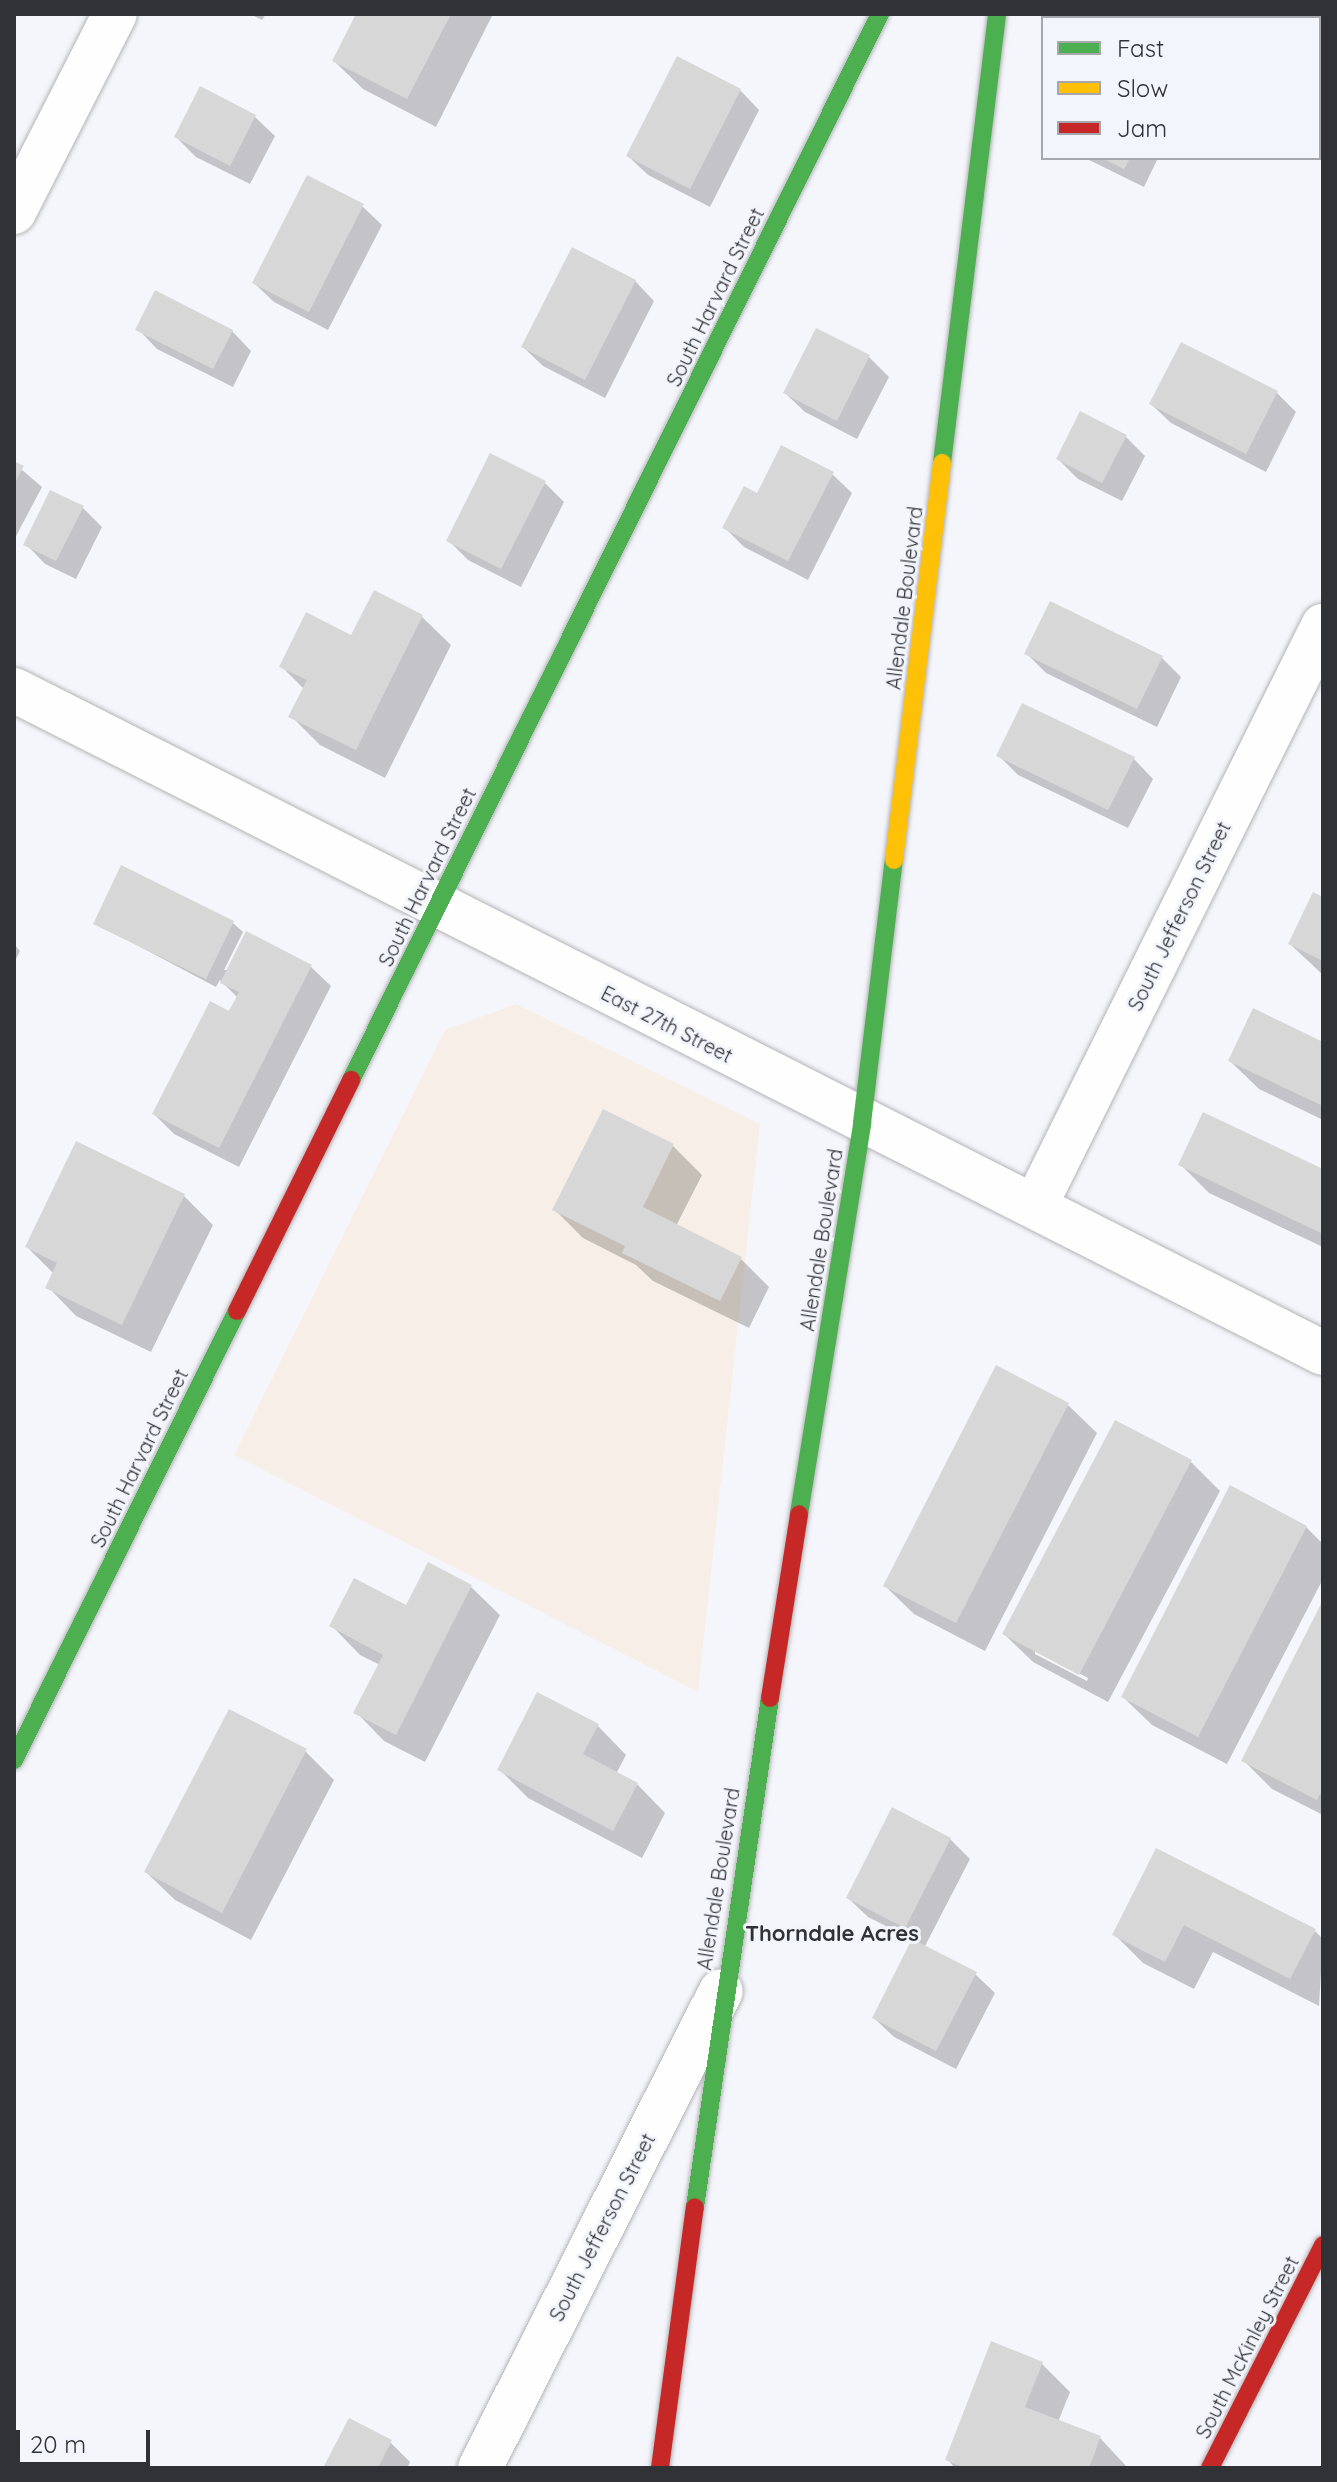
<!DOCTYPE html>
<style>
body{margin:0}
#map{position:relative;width:1337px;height:2482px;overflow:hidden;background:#f5f6fb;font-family:Quicksand,sans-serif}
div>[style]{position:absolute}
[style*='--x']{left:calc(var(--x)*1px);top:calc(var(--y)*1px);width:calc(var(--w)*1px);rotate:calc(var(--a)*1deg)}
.industrial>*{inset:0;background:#f7efe7}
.shadow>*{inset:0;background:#0003}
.building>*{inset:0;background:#d8d7d8}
.roads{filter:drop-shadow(0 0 2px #b3b4b7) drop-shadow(0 0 2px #b3b4b7)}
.lane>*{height:26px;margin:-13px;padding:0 13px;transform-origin:13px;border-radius:13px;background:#fefefe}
.street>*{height:44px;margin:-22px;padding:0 22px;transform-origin:22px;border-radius:22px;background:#fefefe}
.fast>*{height:18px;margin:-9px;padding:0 9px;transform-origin:9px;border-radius:9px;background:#4caf50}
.slow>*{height:18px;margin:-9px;padding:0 9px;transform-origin:9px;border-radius:9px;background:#ffc107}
.jam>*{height:18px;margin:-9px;padding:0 9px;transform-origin:9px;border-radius:9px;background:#c62828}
span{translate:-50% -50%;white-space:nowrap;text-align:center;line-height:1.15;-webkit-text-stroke:6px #f3f5fd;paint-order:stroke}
.street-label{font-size:20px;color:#313235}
.neighbourhood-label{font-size:22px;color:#313235;font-weight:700}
.frame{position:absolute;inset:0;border:16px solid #313235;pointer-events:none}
.legend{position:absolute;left:1041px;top:16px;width:280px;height:144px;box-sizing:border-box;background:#f3f5fd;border:2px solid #a5a7ad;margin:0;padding:10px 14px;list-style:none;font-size:24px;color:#313235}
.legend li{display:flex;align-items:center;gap:16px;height:40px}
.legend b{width:40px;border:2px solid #a5a7ad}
.scale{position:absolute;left:16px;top:2430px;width:134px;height:36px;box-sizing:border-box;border:4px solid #313235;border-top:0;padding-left:10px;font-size:24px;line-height:28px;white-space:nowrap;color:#313235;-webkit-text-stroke:6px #f3f5fd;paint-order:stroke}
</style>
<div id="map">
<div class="industrial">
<div style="clip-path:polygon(516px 1004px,760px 1124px,698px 1692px,234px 1455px,445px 1030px)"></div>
</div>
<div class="shadow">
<div style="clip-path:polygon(250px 14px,266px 14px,262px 20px)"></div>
<div style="clip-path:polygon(358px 14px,493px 14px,436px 127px,363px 89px,334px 61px)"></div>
<div style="clip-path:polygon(740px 90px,759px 110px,710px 207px,648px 175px,628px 156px)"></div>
<div style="clip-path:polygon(255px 117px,275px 136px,250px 184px,196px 157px,176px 137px)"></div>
<div style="clip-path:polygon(1085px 158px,1158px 158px,1144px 187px)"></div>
<div style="clip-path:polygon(362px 206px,382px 225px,328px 330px,274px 302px,254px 283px)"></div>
<div style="clip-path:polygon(635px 281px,654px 301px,605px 398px,543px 366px,523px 347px)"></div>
<div style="clip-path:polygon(138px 329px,232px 331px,251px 351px,233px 387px,157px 349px)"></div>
<div style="clip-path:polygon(817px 331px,869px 357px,889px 377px,857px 439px,805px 412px,785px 393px)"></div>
<div style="clip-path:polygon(1277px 393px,1296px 412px,1266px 472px,1171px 423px,1151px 404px)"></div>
<div style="clip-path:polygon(1125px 436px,1145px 456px,1122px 501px,1078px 479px,1058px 459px)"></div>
<div style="clip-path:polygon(14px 463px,42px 487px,14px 540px)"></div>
<div style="clip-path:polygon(832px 474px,852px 493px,808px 580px,744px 547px,725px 528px)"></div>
<div style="clip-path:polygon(545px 483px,564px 502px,521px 587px,468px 560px,448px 540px)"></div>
<div style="clip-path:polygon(82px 507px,102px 527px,76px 579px,45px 564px,26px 544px)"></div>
<div style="clip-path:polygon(422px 617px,451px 645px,385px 778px,320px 745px,291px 716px,304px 689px,281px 666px)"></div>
<div style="clip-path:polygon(1027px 654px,1161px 657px,1181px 677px,1157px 727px,1046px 673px)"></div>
<div style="clip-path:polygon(998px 755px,1134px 759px,1153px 779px,1128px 828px,1018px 775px)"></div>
<div style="clip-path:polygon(122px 868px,233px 923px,243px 932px,224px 970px,311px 967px,331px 986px,239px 1167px,174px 1134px,154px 1114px,238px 998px,220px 980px,216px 987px,95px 923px)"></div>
<div style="clip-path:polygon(1323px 899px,1323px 975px,1290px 944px)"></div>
<div style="clip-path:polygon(14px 944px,20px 951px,14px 963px)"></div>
<div style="clip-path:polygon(1323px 1044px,1323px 1120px,1259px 1089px,1230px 1061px)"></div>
<div style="clip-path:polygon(604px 1112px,673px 1146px,702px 1175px,676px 1226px,741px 1259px,769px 1287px,749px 1328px,653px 1281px,636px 1265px,583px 1238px,555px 1210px)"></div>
<div style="clip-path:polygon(1204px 1115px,1323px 1171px,1323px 1247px,1209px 1193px,1181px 1165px)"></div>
<div style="clip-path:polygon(77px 1144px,184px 1196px,213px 1225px,151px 1352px,76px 1316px,48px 1287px,54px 1274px,27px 1247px)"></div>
<div style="clip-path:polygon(1068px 1405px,1097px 1433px,985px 1651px,914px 1614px,885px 1586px)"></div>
<div style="clip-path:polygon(evenodd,1116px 1422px,1191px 1462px,1220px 1491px,1108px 1702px,1033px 1662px,1004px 1634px,1116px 1422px,1035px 1650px,1088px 1678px,1087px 1681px,1035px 1654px,1035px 1650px)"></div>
<div style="clip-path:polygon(1306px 1527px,1323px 1544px,1323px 1579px,1227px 1764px,1152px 1725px,1123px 1697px)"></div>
<div style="clip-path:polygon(429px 1565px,471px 1587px,500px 1615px,425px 1762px,384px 1741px,356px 1712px,380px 1665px,360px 1655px,332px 1626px,407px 1608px)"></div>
<div style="clip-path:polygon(1323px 1605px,1323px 1815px,1272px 1789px,1243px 1760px)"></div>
<div style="clip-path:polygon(598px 1726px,626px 1755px,616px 1774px,637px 1784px,665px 1813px,642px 1858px,528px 1798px,499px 1769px)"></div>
<div style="clip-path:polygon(305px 1751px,334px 1780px,251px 1940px,175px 1900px,146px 1872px)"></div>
<div style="clip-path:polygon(950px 1839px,970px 1859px,924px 1948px,975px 1974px,995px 1993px,956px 2069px,894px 2037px,874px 2018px,913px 1940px,868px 1917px,848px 1898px)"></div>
<div style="clip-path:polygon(1157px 1851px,1315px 1931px,1323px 1939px,1319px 2006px,1213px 1952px,1194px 1989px,1143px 1963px,1114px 1934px)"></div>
<div style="clip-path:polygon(1042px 2364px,1070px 2392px,1058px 2422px,1100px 2438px,1128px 2468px,955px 2468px,947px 2459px)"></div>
<div style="clip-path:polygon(390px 2442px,410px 2462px,407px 2468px,325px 2468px)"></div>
</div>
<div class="building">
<div style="clip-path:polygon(356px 14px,451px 14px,407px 99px,332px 61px)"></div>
<div style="clip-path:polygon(1323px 40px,1323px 68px,1319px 66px)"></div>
<div style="clip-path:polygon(677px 56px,741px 89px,690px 189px,626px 156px)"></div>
<div style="clip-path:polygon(200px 86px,256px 115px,230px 166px,174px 137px)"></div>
<div style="clip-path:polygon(1102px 158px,1130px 158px,1124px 169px)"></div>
<div style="clip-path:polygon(307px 175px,364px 204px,309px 312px,252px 283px)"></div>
<div style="clip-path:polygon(572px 247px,636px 280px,585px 380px,521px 347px)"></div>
<div style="clip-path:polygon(155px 290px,233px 330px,213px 369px,135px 330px)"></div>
<div style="clip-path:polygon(816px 328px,870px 355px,837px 421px,783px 393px)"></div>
<div style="clip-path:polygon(1181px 342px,1278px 391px,1246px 454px,1149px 404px)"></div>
<div style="clip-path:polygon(1080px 411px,1127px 435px,1102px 483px,1056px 459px)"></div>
<div style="clip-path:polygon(781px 445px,834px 472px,788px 561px,722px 528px,744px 486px,757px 493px)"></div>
<div style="clip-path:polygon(490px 453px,546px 481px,501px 569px,446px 541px)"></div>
<div style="clip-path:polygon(14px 461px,24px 466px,14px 484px)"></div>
<div style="clip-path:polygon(50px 490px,84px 506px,56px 561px,23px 545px)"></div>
<div style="clip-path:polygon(374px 590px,423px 615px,356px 750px,288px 717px,307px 680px,279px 667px,306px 612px,351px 635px)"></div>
<div style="clip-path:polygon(1050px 601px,1163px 656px,1137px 709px,1024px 654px)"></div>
<div style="clip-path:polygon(1022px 703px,1135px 757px,1108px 810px,996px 756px)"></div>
<div style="clip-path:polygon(121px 865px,234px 921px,206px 979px,93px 924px)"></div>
<div style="clip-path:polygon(1313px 892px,1323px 897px,1323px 961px,1288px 944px)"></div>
<div style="clip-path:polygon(246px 931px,312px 965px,219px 1148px,152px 1114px,210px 1001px,229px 1011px,239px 992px,220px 983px)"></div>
<div style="clip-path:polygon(1253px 1008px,1323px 1042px,1323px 1106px,1228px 1061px)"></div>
<div style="clip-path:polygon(603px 1109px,674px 1144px,643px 1207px,742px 1257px,720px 1301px,622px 1253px,625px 1246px,552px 1210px)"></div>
<div style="clip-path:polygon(1203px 1112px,1323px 1169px,1321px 1233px,1178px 1165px)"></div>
<div style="clip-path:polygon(76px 1141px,185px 1194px,122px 1325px,45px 1288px,57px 1263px,25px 1247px)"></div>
<div style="clip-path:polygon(996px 1365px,1069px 1403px,956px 1623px,883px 1586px)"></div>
<div style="clip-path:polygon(1115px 1420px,1192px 1460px,1079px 1675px,1002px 1634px)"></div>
<div style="clip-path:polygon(1230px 1485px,1307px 1526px,1198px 1737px,1121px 1697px)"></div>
<div style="clip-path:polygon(428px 1562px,472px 1585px,396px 1735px,353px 1713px,383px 1655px,329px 1626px,354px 1578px,406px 1605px)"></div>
<div style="clip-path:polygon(1323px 1600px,1323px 1788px,1317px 1800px,1241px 1761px)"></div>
<div style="clip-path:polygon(537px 1692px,599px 1724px,583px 1754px,638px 1783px,613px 1831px,497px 1770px)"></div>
<div style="clip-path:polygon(229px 1709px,307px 1749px,222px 1913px,144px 1872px)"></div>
<div style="clip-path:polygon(892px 1807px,951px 1838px,905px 1928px,846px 1898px)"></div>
<div style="clip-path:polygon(1156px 1848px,1316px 1929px,1290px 1979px,1184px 1925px,1165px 1962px,1112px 1935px)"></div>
<div style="clip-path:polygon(912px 1939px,977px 1972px,936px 2051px,872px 2018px)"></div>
<div style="clip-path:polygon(991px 2341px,1043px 2362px,1025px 2407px,1101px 2436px,1089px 2468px,965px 2468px,945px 2460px)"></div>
<div style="clip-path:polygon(349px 2418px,392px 2440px,378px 2468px,323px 2468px)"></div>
</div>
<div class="roads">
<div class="lane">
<div style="--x:1237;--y:18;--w:4;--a:-63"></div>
</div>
<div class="street">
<div style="--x:14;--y:212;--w:222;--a:-63"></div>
<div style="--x:14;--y:690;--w:1467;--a:26.86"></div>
<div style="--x:1035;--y:1206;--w:648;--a:-63.59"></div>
<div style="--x:480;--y:2468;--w:534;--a:-63.2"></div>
</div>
<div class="fast">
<div style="--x:942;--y:463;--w:452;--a:-83"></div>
<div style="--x:351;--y:1080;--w:1190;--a:-63.61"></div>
<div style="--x:799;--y:1514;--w:396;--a:-80.8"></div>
<div style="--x:862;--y:1123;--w:265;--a:-83.1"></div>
<div style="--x:14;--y:1760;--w:501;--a:-63.59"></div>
<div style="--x:695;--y:2207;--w:514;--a:-81.62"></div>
</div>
<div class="slow">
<div style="--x:894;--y:860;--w:400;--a:-83.1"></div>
</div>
<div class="jam">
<div style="--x:237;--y:1311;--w:258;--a:-63.7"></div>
<div style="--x:770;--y:1698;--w:186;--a:-81"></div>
<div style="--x:660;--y:2468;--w:263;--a:-82.4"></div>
<div style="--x:1210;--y:2468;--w:250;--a:-63.1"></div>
</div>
</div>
<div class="street-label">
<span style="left:715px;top:297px;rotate:-64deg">South Harvard Street</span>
<span style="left:904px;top:598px;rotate:-83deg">Allendale Boulevard</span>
<span style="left:427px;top:877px;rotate:-64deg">South Harvard Street</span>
<span style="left:1179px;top:916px;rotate:-64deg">South Jefferson Street</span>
<span style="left:667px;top:1024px;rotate:27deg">East 27th Street</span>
<span style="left:821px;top:1240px;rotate:-81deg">Allendale Boulevard</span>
<span style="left:139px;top:1458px;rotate:-64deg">South Harvard Street</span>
<span style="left:718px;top:1879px;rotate:-81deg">Allendale Boulevard</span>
<span style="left:602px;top:2227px;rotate:-63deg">South Jefferson Street</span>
<span style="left:1247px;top:2347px;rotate:-63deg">South McKinley Street</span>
</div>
<div class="neighbourhood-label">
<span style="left:832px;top:1934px">Thorndale Acres</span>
</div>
<div class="frame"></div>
<ul class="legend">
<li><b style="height:10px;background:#4caf50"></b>Fast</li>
<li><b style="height:10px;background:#ffc107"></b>Slow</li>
<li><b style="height:10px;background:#c62828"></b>Jam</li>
</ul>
<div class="scale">20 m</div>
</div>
